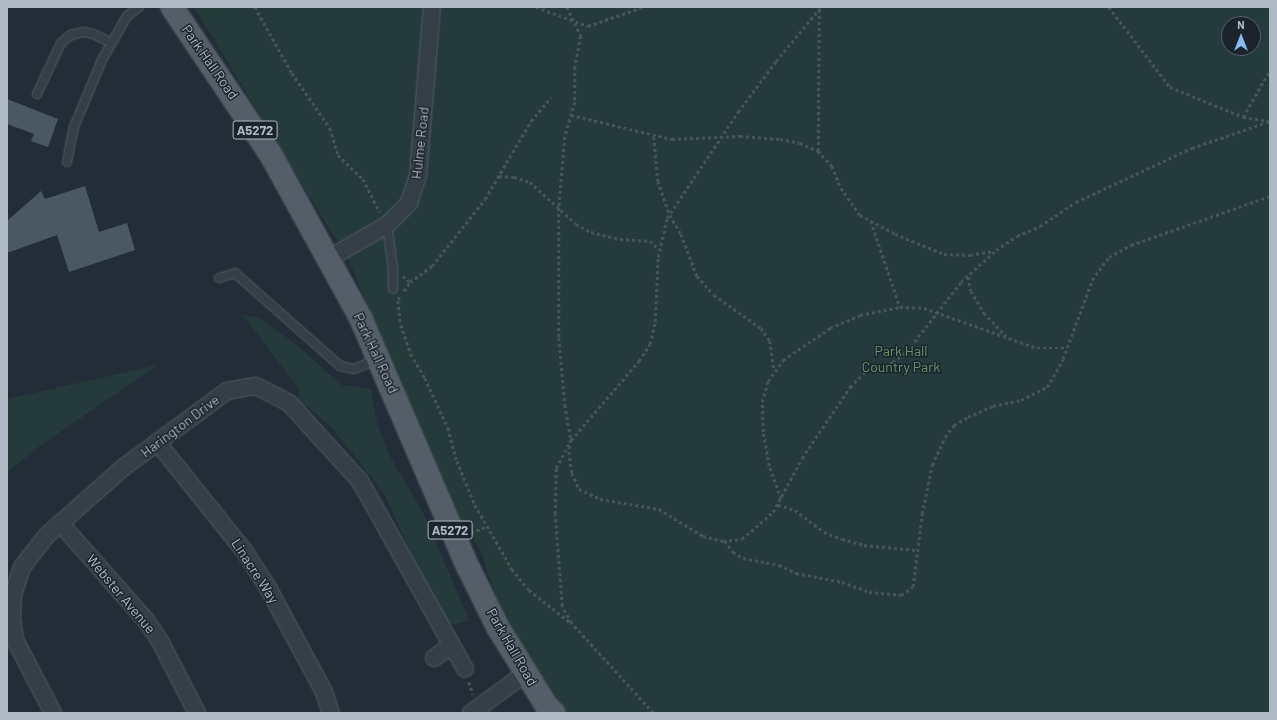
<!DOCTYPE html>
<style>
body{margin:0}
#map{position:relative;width:1277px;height:720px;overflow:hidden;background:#222d38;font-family:Barlow,sans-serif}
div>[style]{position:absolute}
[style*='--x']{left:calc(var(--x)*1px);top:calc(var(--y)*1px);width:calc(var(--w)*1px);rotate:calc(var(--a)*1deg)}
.green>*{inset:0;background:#253a3a}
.building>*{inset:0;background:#4a5864}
.path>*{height:2.5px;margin-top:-1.25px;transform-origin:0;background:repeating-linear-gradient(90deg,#445758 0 3px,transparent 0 6px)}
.roads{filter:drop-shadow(0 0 1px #535d66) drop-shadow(0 0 1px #535d66)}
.lane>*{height:8px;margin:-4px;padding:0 4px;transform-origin:4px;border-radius:4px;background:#353f48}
.street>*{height:16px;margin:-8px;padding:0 8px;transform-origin:8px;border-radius:8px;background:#353f48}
.primary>*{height:22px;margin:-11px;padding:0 11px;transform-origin:11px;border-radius:11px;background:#535e68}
span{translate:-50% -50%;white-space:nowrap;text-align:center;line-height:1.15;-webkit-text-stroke:3px #1b242d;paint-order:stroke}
.shield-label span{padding:1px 3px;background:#1b242d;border:1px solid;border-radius:3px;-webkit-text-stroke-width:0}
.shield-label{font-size:13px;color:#b0bac5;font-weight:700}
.street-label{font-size:14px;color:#b0bac5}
.park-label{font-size:14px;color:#69946e}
.frame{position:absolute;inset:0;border:8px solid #b0bac5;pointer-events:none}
.north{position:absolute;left:1221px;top:16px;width:40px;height:40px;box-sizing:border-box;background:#1b242d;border:1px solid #57606a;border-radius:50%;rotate:0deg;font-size:11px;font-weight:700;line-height:16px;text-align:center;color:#b0bac5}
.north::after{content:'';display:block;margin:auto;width:14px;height:18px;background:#87bbf2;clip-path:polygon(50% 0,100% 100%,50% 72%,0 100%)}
</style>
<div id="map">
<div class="green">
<div style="clip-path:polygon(evenodd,194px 7px,1270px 7px,1270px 713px,568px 713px,529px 661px,501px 611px,481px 552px,445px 494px,349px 261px,194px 7px,1229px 24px,1253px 24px,1253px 48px,1229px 48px,1229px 24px)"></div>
<div style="clip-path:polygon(243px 315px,260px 318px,298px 346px,341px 385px,371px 389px,378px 427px,392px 460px,423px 512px,469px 620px,450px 626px,418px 568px,383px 492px,332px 428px,307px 406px,297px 402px,300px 390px)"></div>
<div style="clip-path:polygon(158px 365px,37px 448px,7px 473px,7px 399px)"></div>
</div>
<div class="building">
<div style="clip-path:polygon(7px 99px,58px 119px,48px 147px,31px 141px,34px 134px,7px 124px)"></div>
<div style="clip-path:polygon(85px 186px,99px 232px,127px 223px,135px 250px,69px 272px,57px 235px,7px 253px,7px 221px,41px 191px,45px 199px)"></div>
</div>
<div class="path">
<div style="--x:255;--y:7;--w:76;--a:60.7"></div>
<div style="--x:292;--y:73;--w:67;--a:55.4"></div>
<div style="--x:330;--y:128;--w:28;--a:73"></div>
<div style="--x:338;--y:155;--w:35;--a:44"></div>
<div style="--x:363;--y:179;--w:37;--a:63"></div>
<div style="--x:536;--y:7;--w:55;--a:20.1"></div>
<div style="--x:588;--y:26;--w:58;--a:-19.1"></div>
<div style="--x:567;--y:7;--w:32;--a:64"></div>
<div style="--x:581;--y:36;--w:32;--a:101"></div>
<div style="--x:575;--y:67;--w:35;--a:90"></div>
<div style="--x:575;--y:102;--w:36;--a:106"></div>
<div style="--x:565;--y:137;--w:71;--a:94.8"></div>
<div style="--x:559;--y:208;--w:130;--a:90"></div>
<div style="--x:559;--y:338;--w:67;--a:84.9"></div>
<div style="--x:565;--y:405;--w:36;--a:80"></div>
<div style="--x:571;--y:440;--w:12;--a:99"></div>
<div style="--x:569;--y:452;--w:21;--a:82"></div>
<div style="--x:572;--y:473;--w:17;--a:66"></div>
<div style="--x:579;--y:489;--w:23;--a:25"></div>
<div style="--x:600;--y:499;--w:60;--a:9.6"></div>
<div style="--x:659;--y:509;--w:52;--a:31.5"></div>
<div style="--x:703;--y:536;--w:21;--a:14"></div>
<div style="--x:723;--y:541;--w:19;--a:-6"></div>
<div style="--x:742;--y:539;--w:41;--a:-41.1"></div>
<div style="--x:773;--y:512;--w:61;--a:-61.8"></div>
<div style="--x:802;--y:458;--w:86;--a:-55.9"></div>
<div style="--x:850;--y:387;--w:24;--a:-45"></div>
<div style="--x:867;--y:370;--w:27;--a:-17"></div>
<div style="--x:893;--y:362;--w:18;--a:-38"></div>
<div style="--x:907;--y:351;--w:88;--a:-52"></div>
<div style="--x:961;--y:282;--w:47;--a:-42.4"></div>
<div style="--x:996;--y:250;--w:25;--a:-34"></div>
<div style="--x:1017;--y:236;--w:25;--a:-23"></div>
<div style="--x:1040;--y:226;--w:43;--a:-33.7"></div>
<div style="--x:1076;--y:202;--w:128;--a:-25"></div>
<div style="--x:1192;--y:148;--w:83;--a:-19.1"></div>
<div style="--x:1109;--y:7;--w:101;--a:52.7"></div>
<div style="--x:1170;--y:87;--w:79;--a:22.3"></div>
<div style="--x:1243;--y:117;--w:26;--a:9"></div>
<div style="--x:571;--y:115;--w:104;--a:13.4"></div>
<div style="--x:672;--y:139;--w:68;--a:-2.5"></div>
<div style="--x:740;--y:136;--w:40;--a:4.3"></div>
<div style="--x:780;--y:139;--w:20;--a:11"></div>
<div style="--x:800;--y:143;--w:20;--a:24"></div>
<div style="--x:818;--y:151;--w:21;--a:47"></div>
<div style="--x:832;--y:166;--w:24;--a:68"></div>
<div style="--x:841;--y:188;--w:33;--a:55"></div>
<div style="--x:860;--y:215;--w:40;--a:28"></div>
<div style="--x:895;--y:234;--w:53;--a:22.2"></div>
<div style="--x:944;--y:254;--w:26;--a:2"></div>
<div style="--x:970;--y:255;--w:23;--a:-10"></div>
<div style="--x:1243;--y:117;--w:54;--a:-60.1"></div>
<div style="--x:654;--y:137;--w:44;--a:84.8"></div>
<div style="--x:658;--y:181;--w:36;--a:71"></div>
<div style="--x:670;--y:215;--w:22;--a:60"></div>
<div style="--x:681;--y:234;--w:45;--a:69.1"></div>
<div style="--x:697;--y:276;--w:25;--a:48"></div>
<div style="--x:714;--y:295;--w:57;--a:35.1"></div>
<div style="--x:761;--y:328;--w:16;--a:55"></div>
<div style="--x:770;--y:341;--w:28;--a:82"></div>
<div style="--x:818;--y:151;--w:141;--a:-89.6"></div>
<div style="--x:499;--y:176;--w:15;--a:4"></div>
<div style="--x:514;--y:177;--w:17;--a:17"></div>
<div style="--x:530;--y:182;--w:62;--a:42.4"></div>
<div style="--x:576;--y:224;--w:17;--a:28"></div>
<div style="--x:591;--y:232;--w:30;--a:14"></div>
<div style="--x:620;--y:239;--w:30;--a:4"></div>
<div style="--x:650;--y:241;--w:12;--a:42"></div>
<div style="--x:871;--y:221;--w:91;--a:71.4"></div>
<div style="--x:403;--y:276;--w:9;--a:41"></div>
<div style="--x:410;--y:282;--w:27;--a:-36"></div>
<div style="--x:432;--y:266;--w:85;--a:-51.7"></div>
<div style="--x:485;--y:199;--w:91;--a:-59.5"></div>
<div style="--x:531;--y:121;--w:31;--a:-50"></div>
<div style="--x:968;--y:277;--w:14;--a:78"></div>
<div style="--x:971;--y:291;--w:26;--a:59"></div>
<div style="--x:984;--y:313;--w:32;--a:46"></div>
<div style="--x:404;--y:291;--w:11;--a:-56"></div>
<div style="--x:400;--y:297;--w:4;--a:117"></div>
<div style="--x:398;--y:301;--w:24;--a:83"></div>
<div style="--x:401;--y:325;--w:31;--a:71"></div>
<div style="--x:411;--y:354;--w:28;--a:60"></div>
<div style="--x:425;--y:378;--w:55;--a:65.3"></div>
<div style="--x:448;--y:428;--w:34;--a:75"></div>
<div style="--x:457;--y:461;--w:48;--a:67.8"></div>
<div style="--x:475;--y:505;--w:74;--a:60"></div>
<div style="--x:512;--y:569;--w:27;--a:51"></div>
<div style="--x:529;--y:590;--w:52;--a:38"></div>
<div style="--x:781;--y:499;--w:35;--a:-110"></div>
<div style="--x:769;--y:466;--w:35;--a:-100"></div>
<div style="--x:763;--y:432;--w:30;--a:-92"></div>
<div style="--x:762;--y:402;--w:22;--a:-74"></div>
<div style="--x:768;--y:381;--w:26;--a:-54"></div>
<div style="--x:783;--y:360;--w:57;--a:-34.2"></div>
<div style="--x:830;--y:328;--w:33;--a:-23"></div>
<div style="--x:860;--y:315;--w:41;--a:-11.3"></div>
<div style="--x:900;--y:307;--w:24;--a:2"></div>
<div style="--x:924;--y:308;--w:120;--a:19.5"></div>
<div style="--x:1037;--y:348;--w:29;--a:0"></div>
<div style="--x:778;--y:505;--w:18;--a:16"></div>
<div style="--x:795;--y:510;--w:36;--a:37"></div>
<div style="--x:824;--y:532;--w:19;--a:21"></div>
<div style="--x:842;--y:539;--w:23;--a:15"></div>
<div style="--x:864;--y:545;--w:52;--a:5.5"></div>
<div style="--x:471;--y:533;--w:17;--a:-24"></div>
<div style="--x:725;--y:541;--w:14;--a:54"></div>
<div style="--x:733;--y:552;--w:12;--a:31"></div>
<div style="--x:743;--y:558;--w:37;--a:11"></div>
<div style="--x:779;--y:565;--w:19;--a:25"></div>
<div style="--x:796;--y:573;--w:47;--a:11.1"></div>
<div style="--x:842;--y:582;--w:29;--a:20"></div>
<div style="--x:869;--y:592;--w:32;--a:5"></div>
<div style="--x:901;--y:595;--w:14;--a:-34"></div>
<div style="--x:913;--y:587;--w:74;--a:-83"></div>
<div style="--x:922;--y:514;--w:50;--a:-78.5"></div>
<div style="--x:932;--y:465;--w:31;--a:-65"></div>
<div style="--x:945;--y:437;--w:15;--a:-53"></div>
<div style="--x:954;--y:425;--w:16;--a:-30"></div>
<div style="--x:968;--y:417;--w:27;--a:-24"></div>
<div style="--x:993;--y:406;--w:29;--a:-12"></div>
<div style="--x:1021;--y:400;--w:29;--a:-27"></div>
<div style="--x:1047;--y:387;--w:32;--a:-60"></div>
<div style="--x:1063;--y:359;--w:84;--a:-69.8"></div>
<div style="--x:1092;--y:280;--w:29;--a:-54"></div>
<div style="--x:1109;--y:257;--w:25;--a:-29"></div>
<div style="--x:1131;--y:245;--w:147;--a:-19.4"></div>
<div style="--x:469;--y:682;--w:13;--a:72"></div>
<div style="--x:653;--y:713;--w:122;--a:-132.3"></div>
<div style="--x:571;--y:623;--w:19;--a:-118"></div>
<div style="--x:562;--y:606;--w:92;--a:-94.4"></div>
<div style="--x:555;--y:514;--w:46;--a:-88.8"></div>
<div style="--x:556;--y:468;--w:32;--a:-62"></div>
<div style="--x:571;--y:440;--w:104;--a:-49.3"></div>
<div style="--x:639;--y:361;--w:20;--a:-57"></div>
<div style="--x:650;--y:344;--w:23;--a:-77"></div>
<div style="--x:655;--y:322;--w:65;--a:-87.4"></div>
<div style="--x:658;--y:257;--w:40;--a:-77"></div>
<div style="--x:667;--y:218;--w:128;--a:-56.2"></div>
<div style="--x:738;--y:112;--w:64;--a:-53.3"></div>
<div style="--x:776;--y:61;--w:70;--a:-50.2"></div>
</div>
<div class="roads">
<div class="lane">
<div style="--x:37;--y:94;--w:56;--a:-64.8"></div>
<div style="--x:61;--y:43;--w:13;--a:-39"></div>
<div style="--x:71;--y:35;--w:12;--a:-14"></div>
<div style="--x:83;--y:32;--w:10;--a:11"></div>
<div style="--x:93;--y:34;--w:21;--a:25"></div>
<div style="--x:67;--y:162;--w:36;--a:-79"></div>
<div style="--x:74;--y:127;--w:73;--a:-67.3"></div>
<div style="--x:102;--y:60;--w:51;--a:-60.4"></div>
<div style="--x:127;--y:16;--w:15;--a:-37"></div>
<div style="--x:387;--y:225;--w:44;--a:82.2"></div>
<div style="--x:393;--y:269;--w:20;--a:90"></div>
<div style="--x:219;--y:278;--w:17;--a:-17"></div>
<div style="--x:235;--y:273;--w:140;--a:41.5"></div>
<div style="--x:340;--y:366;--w:14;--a:12"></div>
<div style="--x:354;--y:369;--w:25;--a:-23"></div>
</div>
<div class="street">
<div style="--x:328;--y:259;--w:68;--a:-30"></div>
<div style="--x:387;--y:225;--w:31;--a:-45"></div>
<div style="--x:409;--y:203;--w:28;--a:-72"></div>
<div style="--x:418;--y:176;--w:170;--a:-85.3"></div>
<div style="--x:157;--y:442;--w:141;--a:51.3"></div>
<div style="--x:245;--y:552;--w:40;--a:57.1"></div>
<div style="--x:267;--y:586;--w:120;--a:61.7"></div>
<div style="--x:324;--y:692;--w:22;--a:72"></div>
<div style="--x:60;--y:523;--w:128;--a:48.5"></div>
<div style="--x:145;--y:619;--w:29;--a:56"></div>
<div style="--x:161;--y:643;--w:79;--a:62.8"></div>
<div style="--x:434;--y:658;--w:21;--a:-37"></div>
<div style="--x:53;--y:713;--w:82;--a:-117.5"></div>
<div style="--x:15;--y:640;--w:22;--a:-98"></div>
<div style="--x:12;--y:618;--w:23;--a:-88"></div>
<div style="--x:13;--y:595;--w:29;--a:-72"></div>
<div style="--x:22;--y:567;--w:39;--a:-52"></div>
<div style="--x:46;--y:536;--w:104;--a:-41.5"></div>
<div style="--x:124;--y:467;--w:128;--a:-36.4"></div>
<div style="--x:227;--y:391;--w:29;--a:-10"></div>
<div style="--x:256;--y:386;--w:37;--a:27"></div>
<div style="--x:289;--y:403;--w:105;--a:47.7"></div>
<div style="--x:360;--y:481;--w:215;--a:60.8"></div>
<div style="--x:471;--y:713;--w:68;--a:-36"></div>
</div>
<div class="primary">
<div style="--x:172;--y:7;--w:178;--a:56.2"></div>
<div style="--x:271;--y:155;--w:187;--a:61.2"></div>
<div style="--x:361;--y:319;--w:270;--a:66.7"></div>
<div style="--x:468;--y:567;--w:66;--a:63.8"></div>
<div style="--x:497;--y:626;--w:93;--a:58.2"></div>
<div style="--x:546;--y:705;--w:11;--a:45"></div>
</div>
</div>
<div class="shield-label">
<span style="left:255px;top:130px">A5272</span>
<span style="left:450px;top:530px">A5272</span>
</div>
<div class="street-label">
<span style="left:210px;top:62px;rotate:55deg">Park Hall Road</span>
<span style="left:420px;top:143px;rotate:-84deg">Hulme Road</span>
<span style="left:376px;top:353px;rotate:65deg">Park Hall Road</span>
<span style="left:180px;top:426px;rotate:-37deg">Harington Drive</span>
<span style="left:255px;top:571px;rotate:57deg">Linacre Way</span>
<span style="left:121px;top:594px;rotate:50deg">Webster Avenue</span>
<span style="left:512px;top:647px;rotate:60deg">Park Hall Road</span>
</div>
<div class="park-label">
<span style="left:901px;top:359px">Park Hall<br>Country Park</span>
</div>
<div class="frame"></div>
<div class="north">N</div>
</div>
